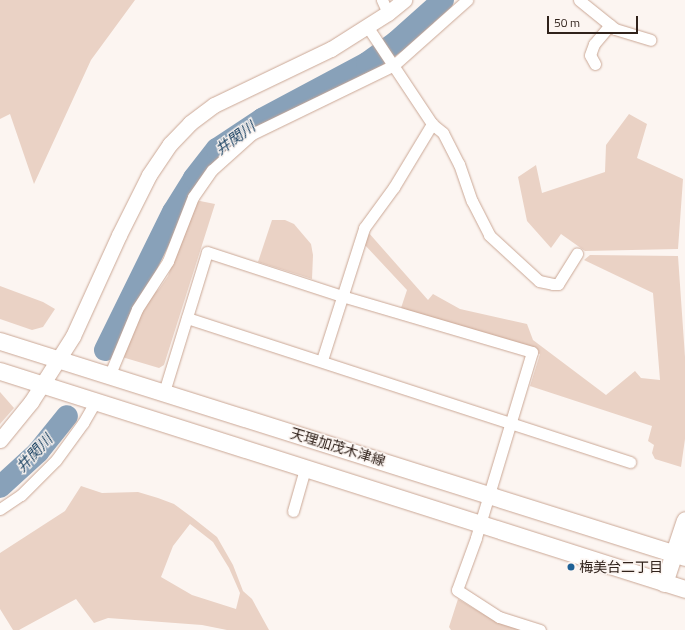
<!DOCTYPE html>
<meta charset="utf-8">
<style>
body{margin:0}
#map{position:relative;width:685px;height:630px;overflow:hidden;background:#fcf5f1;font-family:"Titillium Web","Noto Sans JP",sans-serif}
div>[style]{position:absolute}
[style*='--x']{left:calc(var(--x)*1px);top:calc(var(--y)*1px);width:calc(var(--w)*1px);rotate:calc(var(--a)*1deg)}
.green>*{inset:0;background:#ead2c5}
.river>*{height:22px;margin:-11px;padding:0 11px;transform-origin:11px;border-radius:11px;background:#88a1b9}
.roads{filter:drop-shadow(0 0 1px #caa795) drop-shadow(0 0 1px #caa795)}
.street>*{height:11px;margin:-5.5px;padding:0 5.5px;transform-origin:5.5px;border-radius:5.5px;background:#fff}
.secondary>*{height:15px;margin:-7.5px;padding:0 7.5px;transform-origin:7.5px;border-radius:7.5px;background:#fff}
.primary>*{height:17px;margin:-8.5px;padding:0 8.5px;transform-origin:8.5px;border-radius:8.5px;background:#fff}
.dots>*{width:11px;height:11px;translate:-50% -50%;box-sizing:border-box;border:2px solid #fcf5f1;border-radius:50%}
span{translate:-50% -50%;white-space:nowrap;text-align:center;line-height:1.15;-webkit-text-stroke:3px #fcf5f1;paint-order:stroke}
.street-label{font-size:14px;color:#30221b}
.poi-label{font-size:14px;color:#30221b}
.left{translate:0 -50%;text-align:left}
.water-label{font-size:15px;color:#143d5f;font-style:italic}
.scale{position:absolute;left:547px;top:16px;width:91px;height:18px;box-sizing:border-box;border:2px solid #30221b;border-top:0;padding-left:5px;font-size:12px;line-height:14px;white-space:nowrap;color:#30221b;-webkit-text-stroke:3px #fcf5f1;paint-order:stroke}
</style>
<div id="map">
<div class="green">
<div style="clip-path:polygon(0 0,135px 0,91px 60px,34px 184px,10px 114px,0 119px)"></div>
<div style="clip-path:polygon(629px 114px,647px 124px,637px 158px,683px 179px,678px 249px,585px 251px,561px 234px,551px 248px,527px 221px,518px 177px,536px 165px,542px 193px,605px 172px,606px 145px)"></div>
<div style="clip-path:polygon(200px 201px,215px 204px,164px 365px,159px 368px,122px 357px,146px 301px,159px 289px,168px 276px,195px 202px)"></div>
<div style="clip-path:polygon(272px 220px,285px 220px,294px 224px,311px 244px,313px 255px,312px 279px,258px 262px)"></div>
<div style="clip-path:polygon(368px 232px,428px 300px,433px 294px,460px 309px,527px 324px,533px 340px,606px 395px,635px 371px,641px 378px,660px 380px,653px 293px,584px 260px,590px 255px,678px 256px,685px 357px,685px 439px,681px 467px,655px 459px,652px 453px,654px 445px,648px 441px,652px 426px,530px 386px,540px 354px,401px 308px,407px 290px,364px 244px)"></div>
<div style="clip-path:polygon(0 286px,43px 302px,55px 309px,43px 327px,32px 330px,0 319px)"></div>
<div style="clip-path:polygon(0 392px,14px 408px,0 424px)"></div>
<div style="clip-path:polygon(evenodd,81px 486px,102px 493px,138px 492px,158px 498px,174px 504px,193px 518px,217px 537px,233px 565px,243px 591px,252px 599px,269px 630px,227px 630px,202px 625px,108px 618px,94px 623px,76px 599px,19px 630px,13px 630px,0 609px,0 553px,65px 511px,81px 486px,190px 524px,213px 542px,229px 568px,240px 593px,236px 609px,192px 595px,161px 577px,173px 546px,190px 524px)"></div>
<div style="clip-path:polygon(458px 599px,495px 621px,521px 630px,451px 630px,449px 627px)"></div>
</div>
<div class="river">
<div style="--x:105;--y:350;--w:154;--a:-63.8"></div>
<div style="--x:173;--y:212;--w:40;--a:-58"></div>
<div style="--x:194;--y:178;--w:37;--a:-52"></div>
<div style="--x:217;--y:149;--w:54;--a:-33.7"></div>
<div style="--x:262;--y:119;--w:119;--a:-28.1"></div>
<div style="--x:367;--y:63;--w:36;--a:-36"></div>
<div style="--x:396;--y:42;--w:63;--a:-41.8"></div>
<div style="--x:0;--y:487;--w:52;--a:-42.6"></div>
<div style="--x:38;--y:452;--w:46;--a:-51.1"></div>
</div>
<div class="roads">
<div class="street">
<div style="--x:382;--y:0;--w:14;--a:65"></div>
<div style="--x:579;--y:0;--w:46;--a:38.9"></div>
<div style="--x:615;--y:29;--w:37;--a:17"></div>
<div style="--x:367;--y:26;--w:118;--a:56.4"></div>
<div style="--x:432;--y:124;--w:14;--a:39"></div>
<div style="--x:443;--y:133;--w:35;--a:63"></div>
<div style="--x:459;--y:164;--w:39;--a:71"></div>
<div style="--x:472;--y:201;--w:38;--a:63"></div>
<div style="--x:489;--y:235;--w:68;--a:42.6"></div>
<div style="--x:539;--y:281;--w:14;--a:12"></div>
<div style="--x:553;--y:284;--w:5;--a:0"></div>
<div style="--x:558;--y:284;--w:36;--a:-58"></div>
<div style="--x:595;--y:64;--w:10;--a:-119"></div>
<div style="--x:590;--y:55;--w:12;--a:-70"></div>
<div style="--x:594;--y:44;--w:25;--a:-50"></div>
<div style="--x:187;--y:318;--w:466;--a:18"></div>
<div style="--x:322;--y:360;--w:139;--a:-72.3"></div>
<div style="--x:364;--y:228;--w:51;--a:-53.8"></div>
<div style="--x:394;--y:187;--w:74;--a:-58.9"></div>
<div style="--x:110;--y:374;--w:70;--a:-67.4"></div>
<div style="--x:137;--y:309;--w:57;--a:-57.1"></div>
<div style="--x:168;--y:261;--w:69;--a:-68.7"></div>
<div style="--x:193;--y:197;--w:33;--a:-55"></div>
<div style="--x:212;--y:170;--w:54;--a:-42"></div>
<div style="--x:252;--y:134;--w:158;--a:-25.9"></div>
<div style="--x:394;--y:65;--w:98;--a:-41.7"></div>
<div style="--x:164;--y:392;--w:146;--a:-72.9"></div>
<div style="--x:207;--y:252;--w:142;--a:18.1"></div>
<div style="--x:342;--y:296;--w:198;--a:16.4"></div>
<div style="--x:532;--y:352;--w:194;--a:106.8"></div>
<div style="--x:476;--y:538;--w:55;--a:110.1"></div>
<div style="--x:457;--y:590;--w:50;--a:32.7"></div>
<div style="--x:499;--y:617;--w:43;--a:17.6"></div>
<div style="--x:0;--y:509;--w:25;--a:-34"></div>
<div style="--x:21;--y:495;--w:49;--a:-45"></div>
<div style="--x:56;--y:460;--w:46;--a:-53.9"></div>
<div style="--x:83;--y:423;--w:24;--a:-60"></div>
<div style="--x:293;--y:511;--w:44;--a:-74.1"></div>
</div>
<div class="secondary">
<div style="--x:0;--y:440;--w:49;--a:-50.8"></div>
<div style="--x:31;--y:402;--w:78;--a:-57.5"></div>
<div style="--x:73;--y:336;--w:111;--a:-65.5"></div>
<div style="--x:119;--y:235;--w:67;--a:-63.4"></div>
<div style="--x:149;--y:175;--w:37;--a:-56"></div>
<div style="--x:170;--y:144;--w:29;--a:-46"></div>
<div style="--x:190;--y:123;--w:30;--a:-37"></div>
<div style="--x:214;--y:105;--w:130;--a:-25.6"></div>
<div style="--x:331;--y:49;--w:67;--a:-32.3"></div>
<div style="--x:388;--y:13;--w:21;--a:-39"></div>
</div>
<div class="primary">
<div style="--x:0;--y:341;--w:718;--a:17.5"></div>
<div style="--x:0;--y:371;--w:719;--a:17.65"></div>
<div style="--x:664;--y:583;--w:66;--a:-71.6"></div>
</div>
</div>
<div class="dots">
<div style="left:571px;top:567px;background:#1f6196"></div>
</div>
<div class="street-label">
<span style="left:338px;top:447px;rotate:17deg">天理加茂木津線</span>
</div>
<div class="poi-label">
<span class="left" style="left:579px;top:567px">梅美台二丁目</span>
</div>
<div class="water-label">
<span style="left:235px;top:138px;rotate:-36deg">井関川</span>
<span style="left:34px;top:453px;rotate:-47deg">井関川</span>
</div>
<div class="scale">50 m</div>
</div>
